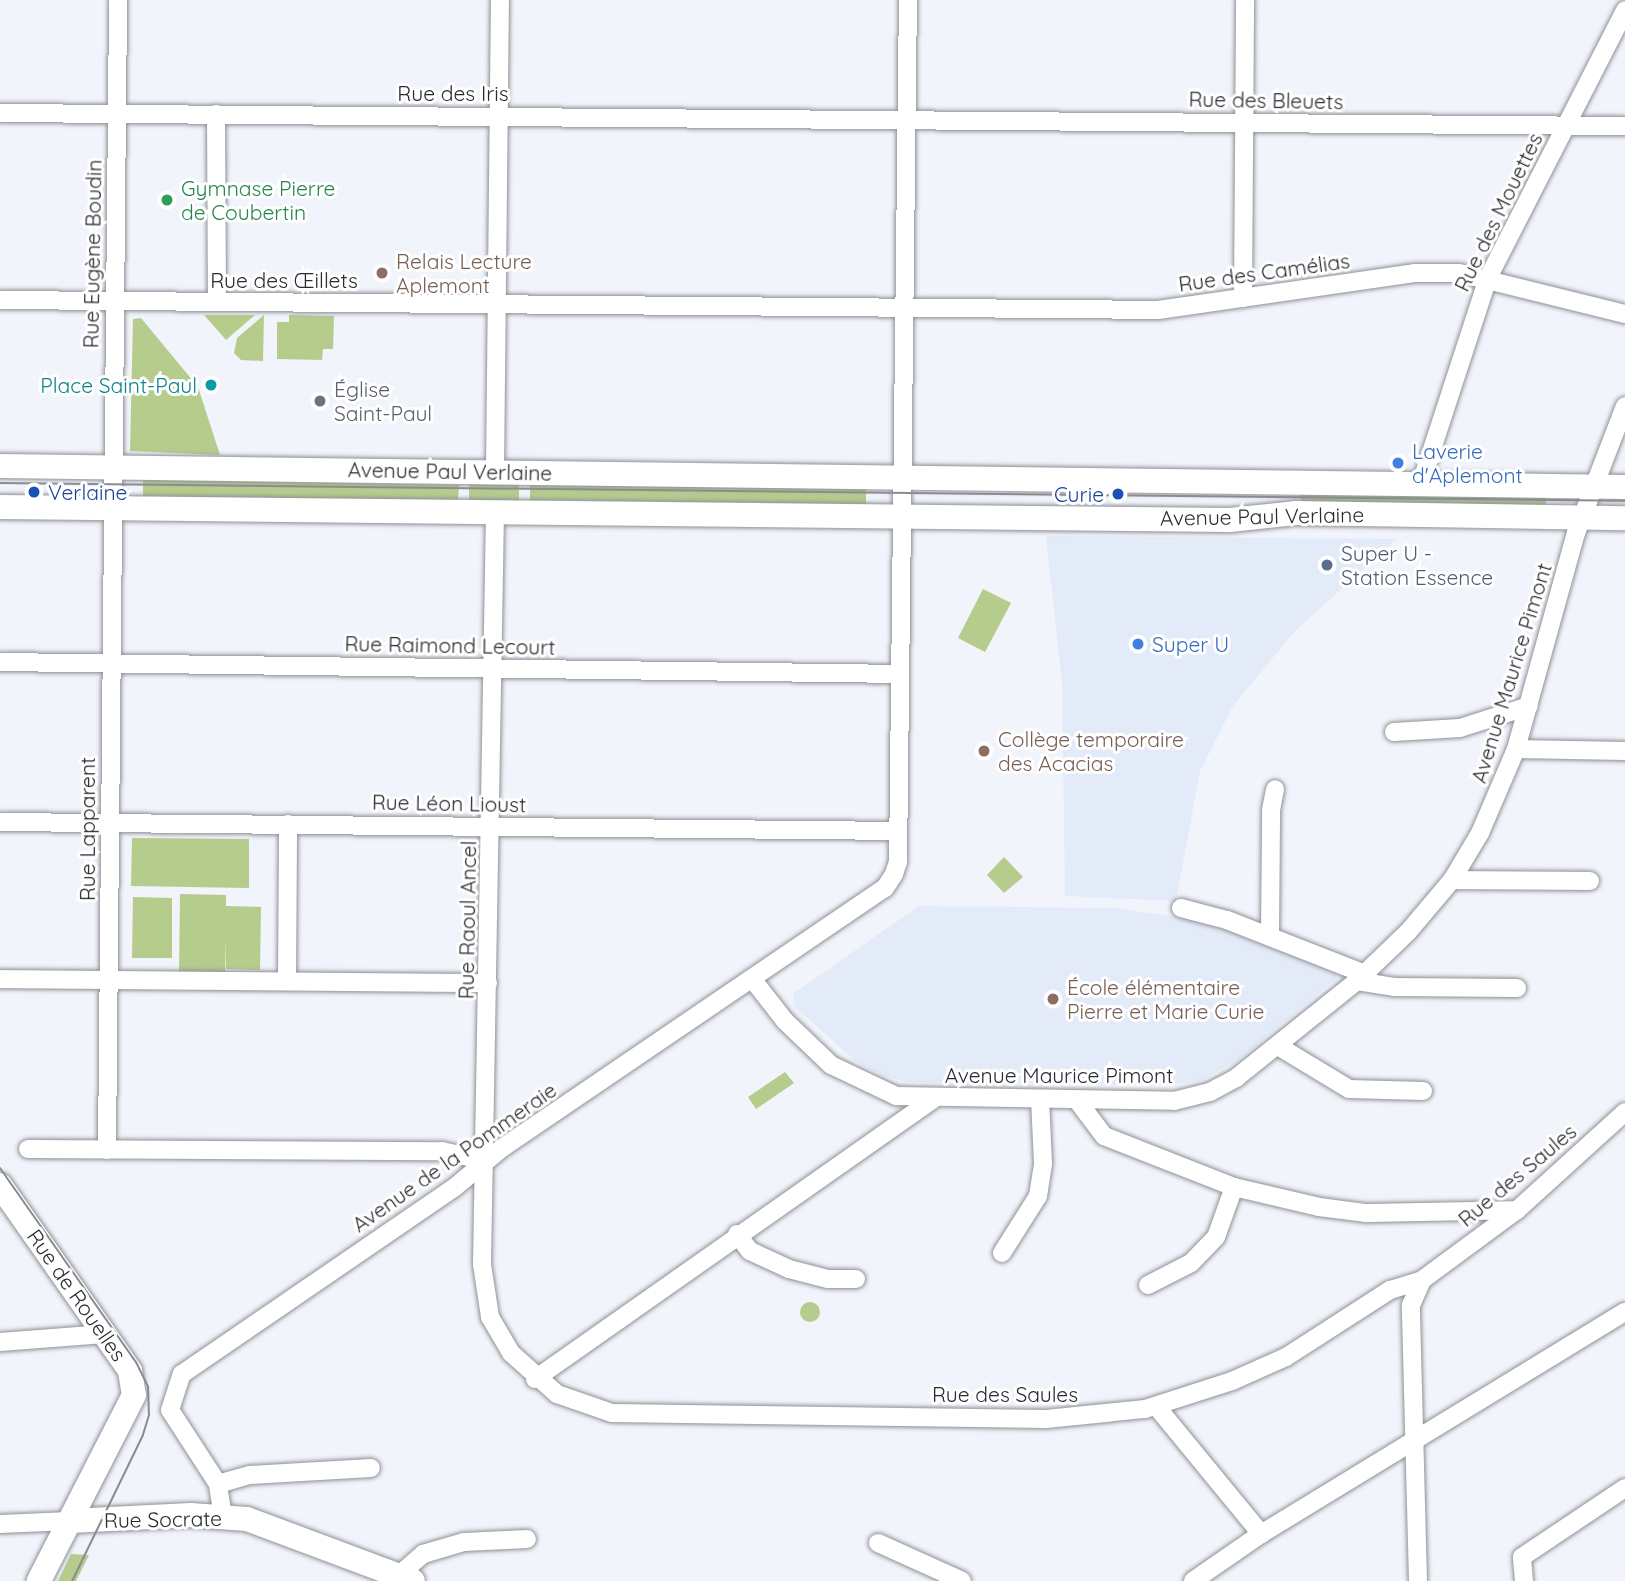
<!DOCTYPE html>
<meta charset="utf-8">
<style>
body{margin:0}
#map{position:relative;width:1625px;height:1581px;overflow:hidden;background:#f1f4fa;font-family:Quicksand,sans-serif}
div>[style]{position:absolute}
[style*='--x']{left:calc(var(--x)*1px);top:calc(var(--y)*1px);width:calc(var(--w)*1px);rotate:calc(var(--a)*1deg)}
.built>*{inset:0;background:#e4ebf8}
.green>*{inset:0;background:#b5cc8d}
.round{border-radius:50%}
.roads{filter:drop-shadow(0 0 2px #8e9197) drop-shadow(0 0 2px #8e9197)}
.street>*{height:18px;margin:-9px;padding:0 9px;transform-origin:9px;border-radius:9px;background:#fff}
.secondary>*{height:24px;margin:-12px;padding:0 12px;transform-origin:12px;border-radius:12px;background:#fff}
.tram>*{height:2px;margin:-1px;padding:0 1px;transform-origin:1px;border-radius:1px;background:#8a8c90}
.dots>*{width:19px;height:19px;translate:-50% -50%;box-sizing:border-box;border:4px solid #fff;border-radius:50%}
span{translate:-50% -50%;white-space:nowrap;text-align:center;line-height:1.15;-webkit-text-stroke:6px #fff;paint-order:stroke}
.street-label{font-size:21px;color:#2a2b2e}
.leisure-label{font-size:21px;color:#27864d}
.left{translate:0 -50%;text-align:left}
.education-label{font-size:21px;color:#785e54}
.culture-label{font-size:21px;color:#0d838f}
.right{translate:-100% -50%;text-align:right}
.worship-label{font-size:21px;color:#5b616d}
.shop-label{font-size:21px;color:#366cbe}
.transit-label{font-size:21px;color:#164399}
.service-label{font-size:21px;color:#4e5e75}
</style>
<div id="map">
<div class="built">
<div style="clip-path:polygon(1046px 536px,1397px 539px,1295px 631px,1233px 706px,1200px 771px,1176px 901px,1065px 896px,1062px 683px)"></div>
<div style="clip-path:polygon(919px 906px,1114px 908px,1198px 920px,1336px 971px,1337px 978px,1237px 1061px,1199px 1081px,1168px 1085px,907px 1082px,881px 1075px,855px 1061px,793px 1005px,794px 993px)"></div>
</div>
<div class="green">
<div style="clip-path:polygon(204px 315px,255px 315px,226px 340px)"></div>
<div style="clip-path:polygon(264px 315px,263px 361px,241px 360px,234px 353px,237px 338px)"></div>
<div style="clip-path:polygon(289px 315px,334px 316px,333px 349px,323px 349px,322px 360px,277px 359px,277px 322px,289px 322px)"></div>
<div style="clip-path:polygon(141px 318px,198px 387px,220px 455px,130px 451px,133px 319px)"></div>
<div style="clip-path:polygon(143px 480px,459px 485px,458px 501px,143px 496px)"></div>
<div style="clip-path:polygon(469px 484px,519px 485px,519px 501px,469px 500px)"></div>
<div style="clip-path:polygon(530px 485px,866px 489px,866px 504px,530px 500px)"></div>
<div style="clip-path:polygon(1301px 492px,1546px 494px,1546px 510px,1301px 508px)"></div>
<div style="clip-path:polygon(983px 589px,1011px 603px,985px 652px,958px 638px)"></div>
<div style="clip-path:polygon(132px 838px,249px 839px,249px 888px,131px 886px)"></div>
<div style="clip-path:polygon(1004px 857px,1023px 877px,1004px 893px,987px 875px)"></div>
<div style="clip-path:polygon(180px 894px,226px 895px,226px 906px,261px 907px,260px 970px,226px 969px,226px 939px,225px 975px,179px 974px)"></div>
<div style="clip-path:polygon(133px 897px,172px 898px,172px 958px,132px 958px)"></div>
<div style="clip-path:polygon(785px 1072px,794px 1083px,756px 1109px,748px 1097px)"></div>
<div class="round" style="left:800px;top:1302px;width:20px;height:20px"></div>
<div style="clip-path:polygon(71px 1554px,89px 1555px,76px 1581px,58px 1581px)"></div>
</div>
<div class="roads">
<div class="street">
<div style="--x:0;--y:113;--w:1625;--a:0.46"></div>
<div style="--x:216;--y:114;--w:188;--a:89.7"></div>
<div style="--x:1243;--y:298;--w:298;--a:-89.6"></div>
<div style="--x:0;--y:300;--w:1158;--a:0.49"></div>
<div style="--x:1158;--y:310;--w:259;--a:-8.2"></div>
<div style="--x:1414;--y:273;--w:45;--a:0"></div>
<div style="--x:1459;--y:273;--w:171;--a:13.9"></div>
<div style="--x:495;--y:471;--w:471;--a:-89.4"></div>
<div style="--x:1421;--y:483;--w:216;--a:-71.9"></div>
<div style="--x:1488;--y:278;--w:301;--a:-62.9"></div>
<div style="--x:495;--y:512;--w:752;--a:90.99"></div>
<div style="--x:482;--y:1264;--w:54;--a:81.4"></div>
<div style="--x:490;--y:1317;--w:42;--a:59.7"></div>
<div style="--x:511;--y:1353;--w:62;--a:41.7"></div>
<div style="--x:557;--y:1394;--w:58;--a:19.1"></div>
<div style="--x:612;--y:1413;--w:434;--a:0.8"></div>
<div style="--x:1046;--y:1419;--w:100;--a:-5.8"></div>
<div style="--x:1145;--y:1409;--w:91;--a:-17.8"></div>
<div style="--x:1232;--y:1381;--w:59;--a:-24"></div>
<div style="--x:1286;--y:1357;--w:124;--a:-32.8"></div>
<div style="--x:1390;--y:1290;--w:34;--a:-17"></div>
<div style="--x:1422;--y:1280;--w:118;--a:-36.4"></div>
<div style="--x:1517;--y:1210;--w:146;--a:-42.2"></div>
<div style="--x:0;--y:662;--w:900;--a:0.76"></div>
<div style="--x:1394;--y:732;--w:66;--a:-3.5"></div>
<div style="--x:1460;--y:728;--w:72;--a:-17.7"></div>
<div style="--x:1516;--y:749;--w:109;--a:1.1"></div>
<div style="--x:0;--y:822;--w:898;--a:0.57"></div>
<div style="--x:1452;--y:880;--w:138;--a:0.4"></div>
<div style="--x:1181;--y:908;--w:48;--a:14.6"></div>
<div style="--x:1227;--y:920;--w:148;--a:21.4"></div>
<div style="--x:1270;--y:936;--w:126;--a:-89.5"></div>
<div style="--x:1271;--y:810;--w:21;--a:-79"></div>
<div style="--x:0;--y:979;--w:488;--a:0.5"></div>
<div style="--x:753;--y:980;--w:52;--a:52"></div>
<div style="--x:785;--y:1021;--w:64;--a:43.7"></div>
<div style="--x:831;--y:1065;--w:72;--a:25.5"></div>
<div style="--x:896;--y:1096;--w:278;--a:1"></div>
<div style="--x:1174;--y:1101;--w:37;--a:-14"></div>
<div style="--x:1210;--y:1092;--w:30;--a:-28"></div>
<div style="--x:1236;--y:1078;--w:155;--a:-38.7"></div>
<div style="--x:1357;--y:981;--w:71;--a:-43.9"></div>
<div style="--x:1408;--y:932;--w:68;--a:-49.8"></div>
<div style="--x:1452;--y:880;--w:55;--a:-59.2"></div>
<div style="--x:1480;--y:833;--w:91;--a:-66.8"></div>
<div style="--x:1516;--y:749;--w:224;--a:-74.5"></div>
<div style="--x:1576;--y:533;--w:136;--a:-68.9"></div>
<div style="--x:287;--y:981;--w:157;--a:-89.6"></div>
<div style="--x:1357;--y:981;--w:37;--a:9"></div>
<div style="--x:1394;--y:987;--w:123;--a:0.5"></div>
<div style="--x:1278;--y:1046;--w:83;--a:31.2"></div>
<div style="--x:1349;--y:1089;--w:74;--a:1.5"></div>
<div style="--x:1077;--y:1100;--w:45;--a:53.1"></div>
<div style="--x:1104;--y:1136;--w:140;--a:21.4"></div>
<div style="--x:1234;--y:1187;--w:87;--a:13.2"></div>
<div style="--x:1319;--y:1207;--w:46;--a:7.4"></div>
<div style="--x:1365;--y:1213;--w:152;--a:-1.1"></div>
<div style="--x:28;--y:1149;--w:414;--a:0.3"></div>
<div style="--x:442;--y:1151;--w:45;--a:12.8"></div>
<div style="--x:107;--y:1150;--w:1150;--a:-89.45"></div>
<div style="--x:737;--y:1234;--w:21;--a:53"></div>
<div style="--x:750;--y:1251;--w:43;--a:24.8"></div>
<div style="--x:789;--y:1269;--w:40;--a:14.4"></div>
<div style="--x:828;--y:1279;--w:28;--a:0"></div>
<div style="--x:1002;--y:1253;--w:67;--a:-57.7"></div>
<div style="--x:1038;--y:1196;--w:33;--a:-81"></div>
<div style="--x:1043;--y:1163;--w:64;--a:-92.7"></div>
<div style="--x:1148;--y:1285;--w:48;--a:-27.1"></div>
<div style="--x:1191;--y:1263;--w:36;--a:-46"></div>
<div style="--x:1216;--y:1237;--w:53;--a:-70.2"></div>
<div style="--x:0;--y:1342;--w:105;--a:-4.4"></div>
<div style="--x:535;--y:1379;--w:489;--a:-35.1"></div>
<div style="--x:1156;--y:1406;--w:166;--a:50.6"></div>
<div style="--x:218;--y:1484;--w:33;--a:-16"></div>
<div style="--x:250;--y:1475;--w:121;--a:-3.3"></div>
<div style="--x:223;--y:1517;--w:33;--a:-99"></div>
<div style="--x:218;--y:1484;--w:88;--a:-123"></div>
<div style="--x:170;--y:1410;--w:38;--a:-72"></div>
<div style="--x:182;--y:1374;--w:331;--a:-34.4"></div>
<div style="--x:455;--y:1187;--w:61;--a:-39.7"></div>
<div style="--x:502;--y:1148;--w:463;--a:-34.2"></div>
<div style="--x:885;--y:888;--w:17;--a:-57"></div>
<div style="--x:894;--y:874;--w:13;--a:-72"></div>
<div style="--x:898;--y:862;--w:862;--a:-89.34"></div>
<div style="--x:0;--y:1524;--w:70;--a:-2.5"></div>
<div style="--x:878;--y:1543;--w:92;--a:24.3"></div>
<div style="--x:399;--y:1575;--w:32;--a:-41"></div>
<div style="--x:423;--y:1554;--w:43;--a:-16.3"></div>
<div style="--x:464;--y:1542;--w:63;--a:-2.7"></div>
<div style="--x:1193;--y:1581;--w:83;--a:-34.7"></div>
<div style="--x:1261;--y:1534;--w:426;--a:-31.4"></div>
<div style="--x:1418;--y:1581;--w:276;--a:-91.5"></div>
<div style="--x:1411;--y:1305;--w:27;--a:-66"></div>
<div style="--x:1524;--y:1581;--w:24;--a:-95"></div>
<div style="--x:1522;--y:1557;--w:124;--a:-33.8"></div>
</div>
<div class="secondary">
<div style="--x:0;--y:466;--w:1625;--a:0.74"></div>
<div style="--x:0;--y:507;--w:1230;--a:0.61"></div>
<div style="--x:1230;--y:520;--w:65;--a:-6.1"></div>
<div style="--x:1295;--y:513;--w:330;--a:0.9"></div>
<div style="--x:0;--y:1185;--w:227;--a:55"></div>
<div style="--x:130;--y:1371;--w:24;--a:81"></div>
<div style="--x:134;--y:1395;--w:209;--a:117.1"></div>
<div style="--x:70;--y:1521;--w:121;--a:-2.8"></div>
<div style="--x:191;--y:1515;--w:56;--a:4.1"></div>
<div style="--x:247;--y:1519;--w:177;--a:20.5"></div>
</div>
</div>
<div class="tram">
<div style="--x:0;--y:483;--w:1625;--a:0.63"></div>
<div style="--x:0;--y:1168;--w:237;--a:55"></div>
<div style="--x:136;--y:1362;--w:28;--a:64"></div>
<div style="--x:148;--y:1387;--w:28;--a:88"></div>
<div style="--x:149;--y:1415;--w:21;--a:107"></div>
<div style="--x:143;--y:1435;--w:162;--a:115.9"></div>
</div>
<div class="dots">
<div style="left:167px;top:200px;background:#2e9e5b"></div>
<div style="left:382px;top:273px;background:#8d6e63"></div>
<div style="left:211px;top:385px;background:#0f9aa8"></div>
<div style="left:320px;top:401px;background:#6b7280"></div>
<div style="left:1398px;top:463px;background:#3f7fe0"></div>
<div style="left:34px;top:492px;background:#1a4fb4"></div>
<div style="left:1118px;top:494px;background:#1a4fb4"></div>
<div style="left:1327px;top:565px;background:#5c6f8a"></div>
<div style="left:1138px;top:644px;background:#3f7fe0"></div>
<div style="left:984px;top:751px;background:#8d6e63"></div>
<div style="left:1053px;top:999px;background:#8d6e63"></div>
</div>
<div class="street-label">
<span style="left:453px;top:93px">Rue des Iris</span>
<span style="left:1266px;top:100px;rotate:1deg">Rue des Bleuets</span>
<span style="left:1498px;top:212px;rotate:-64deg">Rue des Mouettes</span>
<span style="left:92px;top:254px;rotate:-89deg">Rue Eugène Boudin</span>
<span style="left:1264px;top:272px;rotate:-8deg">Rue des Camélias</span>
<span style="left:284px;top:280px">Rue des Œillets</span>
<span style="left:450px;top:471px;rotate:1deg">Avenue Paul Verlaine</span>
<span style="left:1262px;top:516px;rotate:-1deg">Avenue Paul Verlaine</span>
<span style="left:450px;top:645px;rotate:1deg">Rue Raimond Lecourt</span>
<span style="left:1511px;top:673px;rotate:-73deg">Avenue Maurice Pimont</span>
<span style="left:449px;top:803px;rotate:1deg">Rue Léon Lioust</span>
<span style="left:87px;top:829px;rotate:-90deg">Rue Lapparent</span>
<span style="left:467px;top:920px;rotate:-89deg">Rue Raoul Ancel</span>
<span style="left:1059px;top:1075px">Avenue Maurice Pimont</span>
<span style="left:454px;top:1157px;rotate:-35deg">Avenue de la Pommeraie</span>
<span style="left:1517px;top:1175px;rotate:-40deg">Rue des Saules</span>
<span style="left:77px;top:1295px;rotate:55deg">Rue de Rouelles</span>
<span style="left:1005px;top:1394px">Rue des Saules</span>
<span style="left:163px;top:1519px;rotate:-1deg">Rue Socrate</span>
</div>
<div class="leisure-label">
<span class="left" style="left:181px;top:200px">Gymnase Pierre<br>de Coubertin</span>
</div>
<div class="education-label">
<span class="left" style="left:396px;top:273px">Relais Lecture<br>Aplemont</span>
<span class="left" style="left:998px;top:751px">Collège temporaire<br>des Acacias</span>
<span class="left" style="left:1067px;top:999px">École élémentaire<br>Pierre et Marie Curie</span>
</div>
<div class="culture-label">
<span class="right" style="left:197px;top:385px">Place Saint-Paul</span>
</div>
<div class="worship-label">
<span class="left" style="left:334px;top:401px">Église<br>Saint-Paul</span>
</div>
<div class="shop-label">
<span class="left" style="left:1412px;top:463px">Laverie<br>d'Aplemont</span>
<span class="left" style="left:1152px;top:644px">Super U</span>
</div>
<div class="transit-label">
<span class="left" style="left:48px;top:492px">Verlaine</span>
<span class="right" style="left:1104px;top:494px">Curie</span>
</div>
<div class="service-label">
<span class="left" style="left:1341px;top:565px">Super U -<br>Station Essence</span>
</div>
</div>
